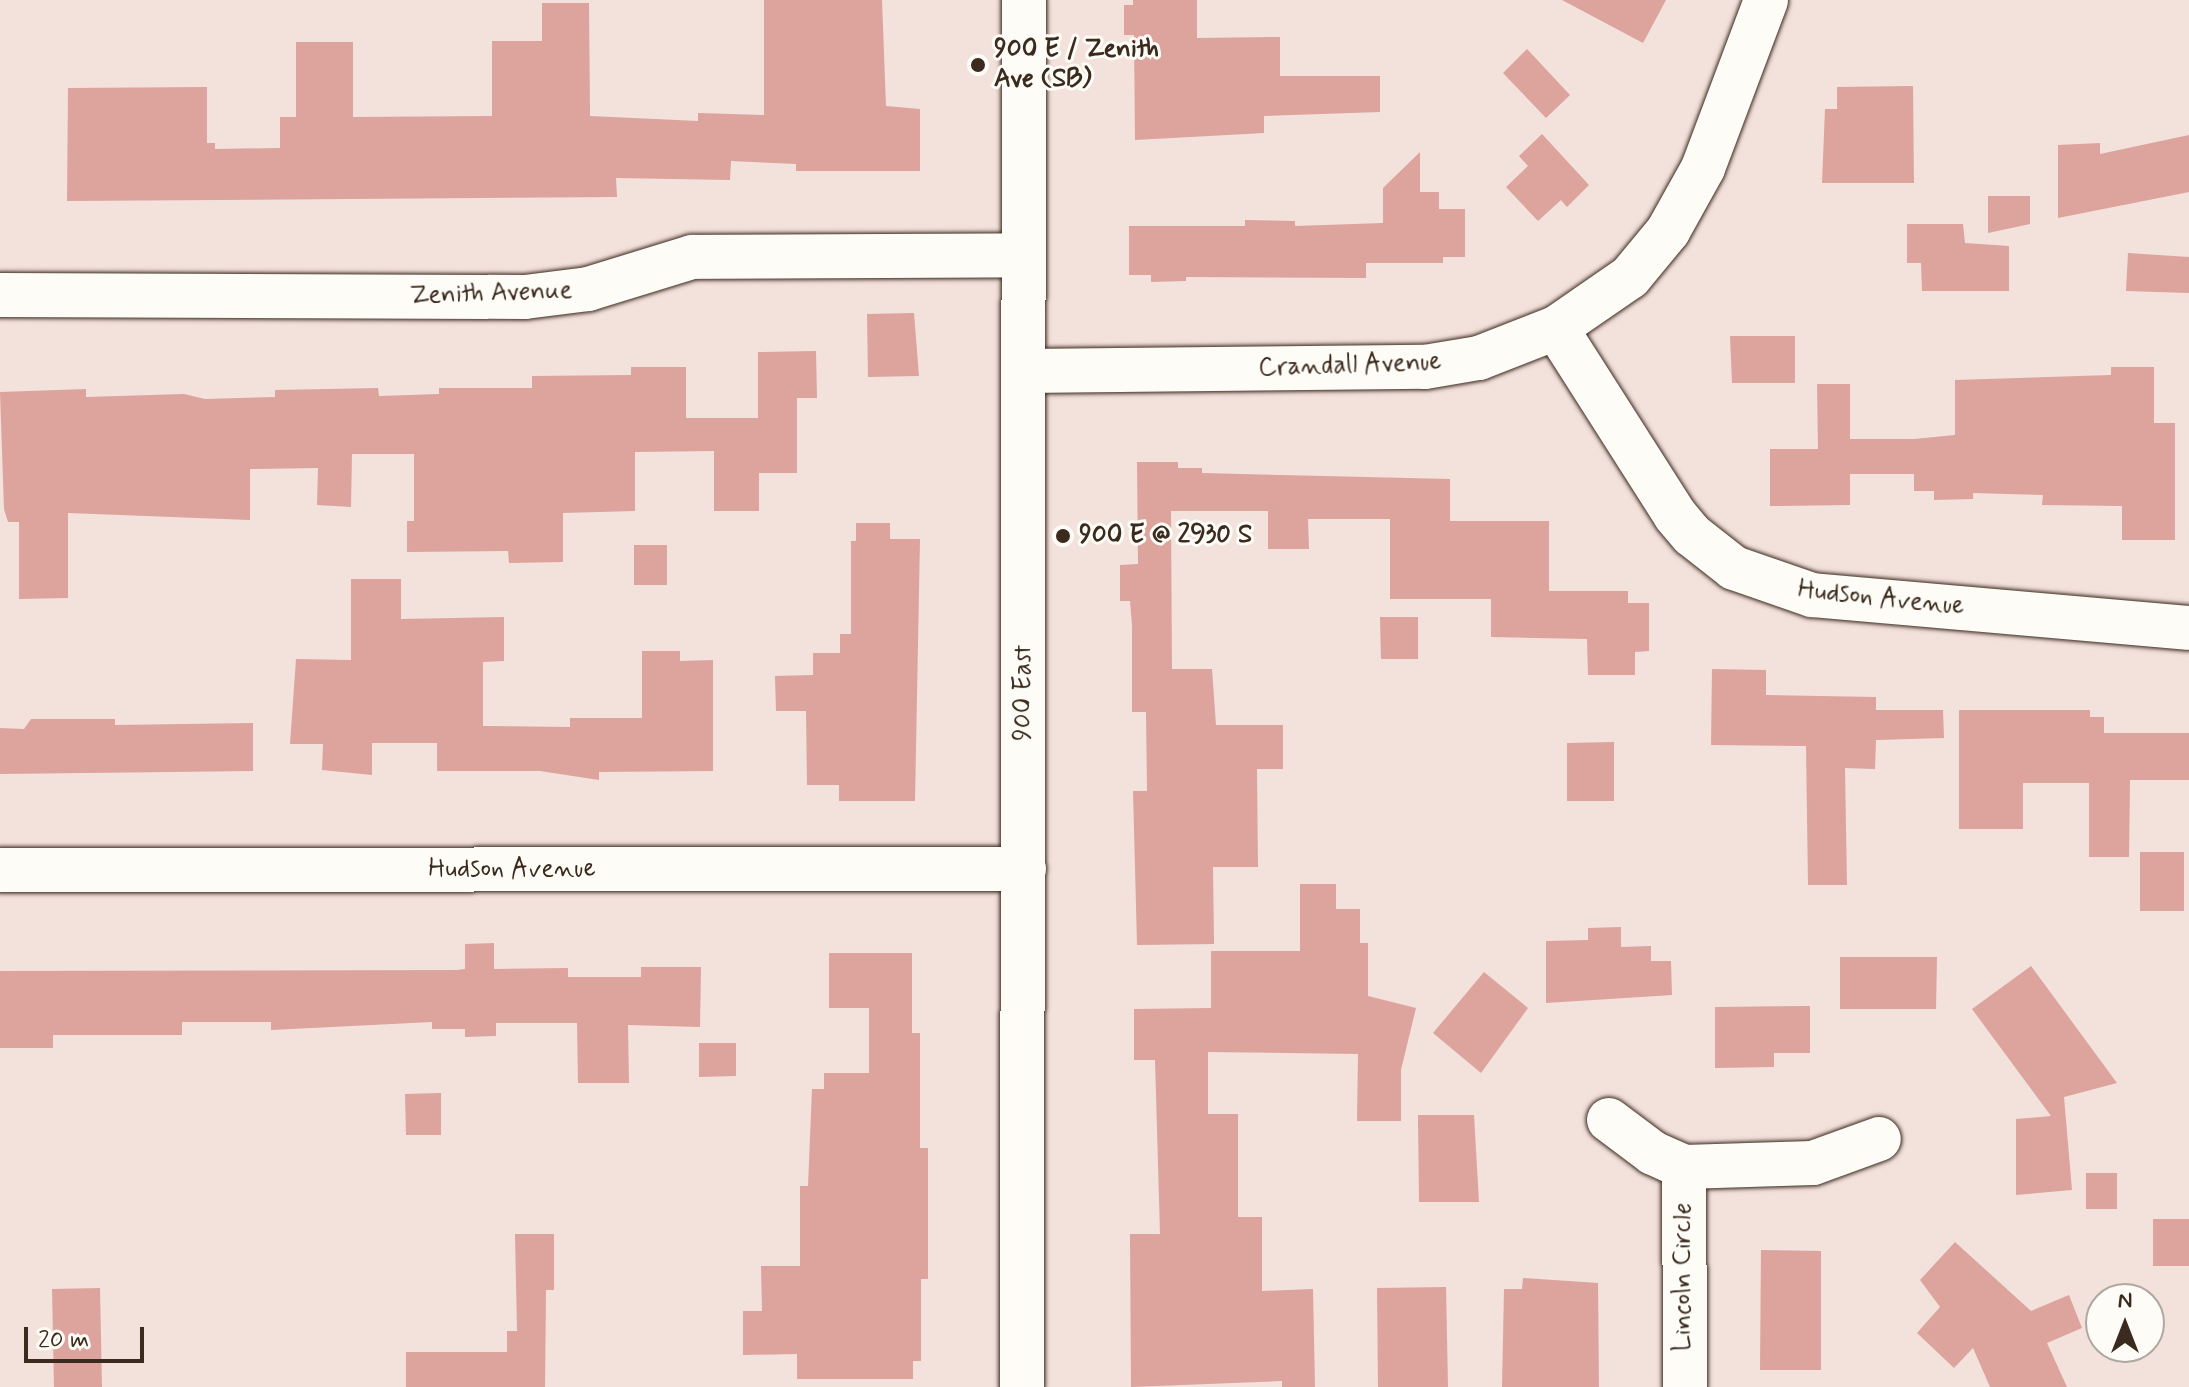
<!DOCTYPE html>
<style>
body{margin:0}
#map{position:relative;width:2189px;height:1387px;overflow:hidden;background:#f3e1dc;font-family:Mynerve,sans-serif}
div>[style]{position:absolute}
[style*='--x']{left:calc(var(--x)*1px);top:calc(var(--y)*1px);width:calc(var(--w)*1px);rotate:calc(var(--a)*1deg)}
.building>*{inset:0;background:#dda39d}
.roads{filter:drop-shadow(0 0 2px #3b2a1e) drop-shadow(0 0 2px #3b2a1e)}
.minor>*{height:44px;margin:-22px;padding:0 22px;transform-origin:22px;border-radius:22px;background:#fdfcf7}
.dots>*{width:22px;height:22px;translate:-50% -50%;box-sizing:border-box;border:4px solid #fdfcf7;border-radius:50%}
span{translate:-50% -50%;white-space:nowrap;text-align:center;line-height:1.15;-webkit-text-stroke:6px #fdfcf7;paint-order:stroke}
.poi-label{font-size:26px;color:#3b2a1e;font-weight:700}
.left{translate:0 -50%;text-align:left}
.street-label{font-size:26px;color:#3b2a1e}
.north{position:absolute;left:2085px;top:1283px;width:80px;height:80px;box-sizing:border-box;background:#fdfcf7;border:2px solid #afa8a0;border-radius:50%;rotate:0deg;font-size:22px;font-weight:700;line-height:32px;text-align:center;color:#3b2a1e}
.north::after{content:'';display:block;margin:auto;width:28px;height:36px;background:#3b2a1e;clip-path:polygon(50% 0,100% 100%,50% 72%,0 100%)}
.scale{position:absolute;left:24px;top:1327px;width:120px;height:36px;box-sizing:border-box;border:4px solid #3b2a1e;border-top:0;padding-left:10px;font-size:24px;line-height:28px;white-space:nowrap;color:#3b2a1e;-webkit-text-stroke:6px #fdfcf7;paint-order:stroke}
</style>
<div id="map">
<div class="building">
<div style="clip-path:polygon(764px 0,882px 0,886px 106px,920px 109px,920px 171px,796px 171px,796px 164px,731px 161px,730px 180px,616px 178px,617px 197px,67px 201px,68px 88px,207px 87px,207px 143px,215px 143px,215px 149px,280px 148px,280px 117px,296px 117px,296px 42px,353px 42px,353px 117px,492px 116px,492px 41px,542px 41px,542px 3px,589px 3px,590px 116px,698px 121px,698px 113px,764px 115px)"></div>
<div style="clip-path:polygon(1133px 0,1197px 0,1197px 38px,1280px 37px,1280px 76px,1380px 76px,1380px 112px,1264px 116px,1264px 133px,1135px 140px,1134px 35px,1124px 35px,1124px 5px,1133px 5px)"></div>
<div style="clip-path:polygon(1562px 0,1666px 0,1643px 43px)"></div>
<div style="clip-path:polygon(1527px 49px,1570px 95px,1546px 118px,1503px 73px)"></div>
<div style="clip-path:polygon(1913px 86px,1914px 183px,1822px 183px,1825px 109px,1837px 109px,1837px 87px)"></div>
<div style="clip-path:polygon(1542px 134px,1589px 185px,1567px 207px,1561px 200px,1538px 221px,1506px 187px,1528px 166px,1519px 156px)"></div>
<div style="clip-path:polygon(2189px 135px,2189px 192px,2058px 218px,2058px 145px,2100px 143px,2100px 154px)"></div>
<div style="clip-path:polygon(1420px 152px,1420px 192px,1439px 192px,1439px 209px,1465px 209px,1465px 257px,1443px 257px,1443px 263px,1366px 263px,1366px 278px,1186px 277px,1186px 281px,1151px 282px,1151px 275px,1129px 275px,1129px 226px,1245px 226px,1245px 220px,1295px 221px,1295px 226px,1383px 223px,1383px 188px)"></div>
<div style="clip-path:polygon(1988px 196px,2030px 196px,2030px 224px,1988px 233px)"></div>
<div style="clip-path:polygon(1907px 224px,1963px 224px,1965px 243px,2009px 246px,2009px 291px,1922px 291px,1921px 263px,1907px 263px)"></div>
<div style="clip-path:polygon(2128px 253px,2189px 257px,2189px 293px,2126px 291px)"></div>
<div style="clip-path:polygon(914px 313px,919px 376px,868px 377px,867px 314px)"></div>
<div style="clip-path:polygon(1730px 336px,1795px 336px,1795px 383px,1732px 383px)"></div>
<div style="clip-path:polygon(816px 351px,817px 398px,797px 398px,797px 473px,759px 473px,759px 511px,714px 511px,714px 451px,635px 452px,635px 511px,563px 513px,563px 562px,509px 563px,508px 551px,407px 552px,407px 521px,414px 521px,414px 454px,352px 454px,351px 507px,317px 505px,318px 468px,250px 469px,250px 520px,68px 513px,68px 598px,19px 599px,19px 522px,8px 522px,4px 509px,0 392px,86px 389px,86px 397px,184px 394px,205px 399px,275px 397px,275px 390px,378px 388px,379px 396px,439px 394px,439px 388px,532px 388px,532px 376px,631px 375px,631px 367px,686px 367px,686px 418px,758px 418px,758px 352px)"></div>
<div style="clip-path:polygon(2111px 367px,2154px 367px,2154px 423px,2175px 423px,2175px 540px,2122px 540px,2122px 506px,2042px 505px,2043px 495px,1973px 493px,1973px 499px,1934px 500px,1934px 491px,1914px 491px,1914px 474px,1850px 474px,1850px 505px,1770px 506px,1770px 449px,1818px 449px,1817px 384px,1850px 384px,1850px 439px,1914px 439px,1955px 435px,1955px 380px,2111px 375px)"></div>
<div style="clip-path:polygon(1137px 462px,1178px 462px,1178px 468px,1202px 468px,1202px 473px,1450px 479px,1450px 521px,1549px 521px,1549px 591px,1628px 591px,1628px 603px,1649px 603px,1649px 651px,1635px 652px,1635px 675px,1588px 675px,1587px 639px,1491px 637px,1491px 599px,1390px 599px,1390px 519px,1308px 519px,1309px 549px,1268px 549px,1268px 511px,1171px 511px,1172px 669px,1212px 669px,1216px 725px,1283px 725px,1283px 769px,1257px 769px,1258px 867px,1213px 867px,1214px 944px,1137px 945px,1133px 791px,1147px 791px,1146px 712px,1132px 712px,1132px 625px,1130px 601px,1120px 601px,1120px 565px,1138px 564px)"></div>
<div style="clip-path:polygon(856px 523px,890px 523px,890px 539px,920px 539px,915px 801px,839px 801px,839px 785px,807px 785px,806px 711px,776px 711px,775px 676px,813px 675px,813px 653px,840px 653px,840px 634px,851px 634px,851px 541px,856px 541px)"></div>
<div style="clip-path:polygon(634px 545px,667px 545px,667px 585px,634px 585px)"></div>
<div style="clip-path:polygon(351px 579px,401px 579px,401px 619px,504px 617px,504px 661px,483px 662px,483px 726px,570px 727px,570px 718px,642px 718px,642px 651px,680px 651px,680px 661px,713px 660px,713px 771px,599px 772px,599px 780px,540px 771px,437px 771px,437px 743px,372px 743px,372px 775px,322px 770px,323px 744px,290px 744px,296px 659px,351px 660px)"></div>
<div style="clip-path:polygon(1380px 617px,1418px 617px,1418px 659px,1381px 659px)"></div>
<div style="clip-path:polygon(1712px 669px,1766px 670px,1766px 695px,1876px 697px,1876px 710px,1943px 710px,1944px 738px,1876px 740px,1875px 769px,1845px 768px,1847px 885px,1808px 885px,1806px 746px,1711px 745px)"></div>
<div style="clip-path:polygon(1959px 710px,2090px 710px,2090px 717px,2104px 717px,2104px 733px,2189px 733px,2189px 780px,2130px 780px,2129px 857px,2089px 857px,2089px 783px,2023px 783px,2023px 829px,1959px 829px)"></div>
<div style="clip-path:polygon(31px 719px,115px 719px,115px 725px,253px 723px,253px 771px,0 774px,0 728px,24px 729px)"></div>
<div style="clip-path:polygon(1614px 742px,1614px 801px,1567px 801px,1567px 743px)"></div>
<div style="clip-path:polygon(2140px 852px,2184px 852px,2184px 911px,2140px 911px)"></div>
<div style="clip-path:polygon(1300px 884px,1336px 884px,1336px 909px,1360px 909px,1360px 943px,1368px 943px,1368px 996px,1416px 1008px,1401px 1070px,1401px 1121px,1357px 1121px,1358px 1054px,1208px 1052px,1208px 1114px,1238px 1114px,1238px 1217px,1262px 1217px,1262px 1291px,1313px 1289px,1315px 1387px,1282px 1387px,1282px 1381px,1131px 1387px,1130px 1234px,1160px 1234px,1155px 1060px,1134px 1060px,1134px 1009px,1211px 1008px,1211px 951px,1300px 951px)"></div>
<div style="clip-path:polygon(1621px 927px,1621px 947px,1651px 946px,1651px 961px,1671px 961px,1672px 995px,1546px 1003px,1546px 941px,1588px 940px,1588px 928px)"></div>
<div style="clip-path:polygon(494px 943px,494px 969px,568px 968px,568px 977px,641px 977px,641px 967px,701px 967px,700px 1027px,628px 1025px,629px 1083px,578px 1083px,577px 1023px,496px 1023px,496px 1036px,465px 1037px,465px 1029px,432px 1029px,432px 1022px,271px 1030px,271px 1022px,182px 1022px,182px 1035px,53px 1035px,53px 1048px,0 1048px,0 971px,457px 970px,465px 969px,465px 944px)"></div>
<div style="clip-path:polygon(829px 953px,912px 953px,912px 1033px,920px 1033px,920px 1148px,928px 1148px,928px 1279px,921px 1279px,921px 1361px,913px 1361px,913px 1379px,797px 1379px,797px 1354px,743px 1355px,743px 1311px,762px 1311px,761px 1266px,800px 1266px,800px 1186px,808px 1186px,812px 1089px,824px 1089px,824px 1073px,869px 1073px,869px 1008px,829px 1008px)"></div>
<div style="clip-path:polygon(1840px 957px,1937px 957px,1936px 1009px,1840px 1009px)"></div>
<div style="clip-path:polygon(2031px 966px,2117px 1083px,2064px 1097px,2072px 1190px,2016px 1195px,2016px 1119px,2051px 1116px,1972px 1009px)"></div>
<div style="clip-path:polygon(1484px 972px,1528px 1008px,1481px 1073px,1433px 1033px)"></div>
<div style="clip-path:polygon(1810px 1006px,1810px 1053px,1774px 1053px,1774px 1067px,1715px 1068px,1715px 1007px)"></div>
<div style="clip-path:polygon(699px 1043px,736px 1043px,736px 1076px,699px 1077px)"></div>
<div style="clip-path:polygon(441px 1093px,441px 1135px,406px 1135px,405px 1094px)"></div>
<div style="clip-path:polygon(1418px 1115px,1474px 1115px,1479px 1202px,1419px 1202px)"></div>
<div style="clip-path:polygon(2086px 1173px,2117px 1173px,2117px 1209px,2086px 1209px)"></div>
<div style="clip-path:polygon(2153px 1219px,2189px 1219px,2189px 1266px,2153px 1266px)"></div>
<div style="clip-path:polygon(515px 1234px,554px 1234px,554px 1290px,546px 1290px,545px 1387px,406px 1387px,406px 1352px,507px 1352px,507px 1331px,517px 1331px)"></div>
<div style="clip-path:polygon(1955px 1242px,2031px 1311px,2069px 1295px,2082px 1328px,2047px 1343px,2067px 1387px,1990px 1387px,1973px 1348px,1954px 1368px,1917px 1333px,1940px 1307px,1920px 1280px)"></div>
<div style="clip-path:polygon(1761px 1250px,1821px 1251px,1821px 1370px,1760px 1370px)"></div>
<div style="clip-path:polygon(1523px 1278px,1598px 1283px,1599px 1387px,1502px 1387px,1504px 1289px,1522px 1289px)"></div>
<div style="clip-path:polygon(1446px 1287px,1448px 1387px,1378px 1387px,1377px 1288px)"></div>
<div style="clip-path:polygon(100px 1288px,102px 1387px,54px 1387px,52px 1289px)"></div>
</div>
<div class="roads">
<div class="minor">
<div style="--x:0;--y:295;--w:525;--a:0.22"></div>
<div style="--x:525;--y:297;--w:64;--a:-7.2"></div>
<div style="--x:588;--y:289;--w:109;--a:-17.1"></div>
<div style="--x:692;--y:257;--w:332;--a:-0.3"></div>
<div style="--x:1556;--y:328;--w:222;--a:57.5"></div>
<div style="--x:1675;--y:515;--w:26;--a:50"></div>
<div style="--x:1692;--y:535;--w:53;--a:38.2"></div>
<div style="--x:1734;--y:568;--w:83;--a:19.1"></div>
<div style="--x:1812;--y:595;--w:378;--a:5"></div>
<div style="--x:1025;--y:371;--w:400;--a:-0.6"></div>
<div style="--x:1425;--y:367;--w:55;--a:-9.5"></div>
<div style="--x:1479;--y:358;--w:83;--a:-21.3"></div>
<div style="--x:1556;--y:328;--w:90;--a:-34.6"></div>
<div style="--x:1630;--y:277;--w:60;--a:-50.4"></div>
<div style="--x:1668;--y:231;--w:72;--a:-60.9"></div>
<div style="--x:1703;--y:168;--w:179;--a:-69.4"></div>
<div style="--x:0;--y:870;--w:1024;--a:-0.06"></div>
<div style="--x:1609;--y:1120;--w:55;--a:36.9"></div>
<div style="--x:1653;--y:1153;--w:34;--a:24"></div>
<div style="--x:1684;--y:1167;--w:129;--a:-1.8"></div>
<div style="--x:1813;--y:1163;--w:70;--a:-20"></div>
<div style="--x:1684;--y:1167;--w:220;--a:89.7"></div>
<div style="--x:1022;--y:1387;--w:1387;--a:-89.92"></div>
</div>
</div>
<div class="dots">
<div style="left:978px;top:65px;background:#3b2a1e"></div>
<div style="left:1063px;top:536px;background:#3b2a1e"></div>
</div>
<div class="poi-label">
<span class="left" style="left:994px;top:65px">900 E / Zenith<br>Ave (SB)</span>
<span class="left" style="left:1079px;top:536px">900 E @ 2930 S</span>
</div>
<div class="street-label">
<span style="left:491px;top:294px;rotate:-2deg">Zenith Avenue</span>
<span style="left:1350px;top:366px;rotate:-2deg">Crandall Avenue</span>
<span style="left:1881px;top:599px;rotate:6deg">Hudson Avenue</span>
<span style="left:1024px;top:693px;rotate:-90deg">900 East</span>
<span style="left:512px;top:870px">Hudson Avenue</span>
<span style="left:1684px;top:1277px;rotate:-90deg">Lincoln Circle</span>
</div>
<div class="north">N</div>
<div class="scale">20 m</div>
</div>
